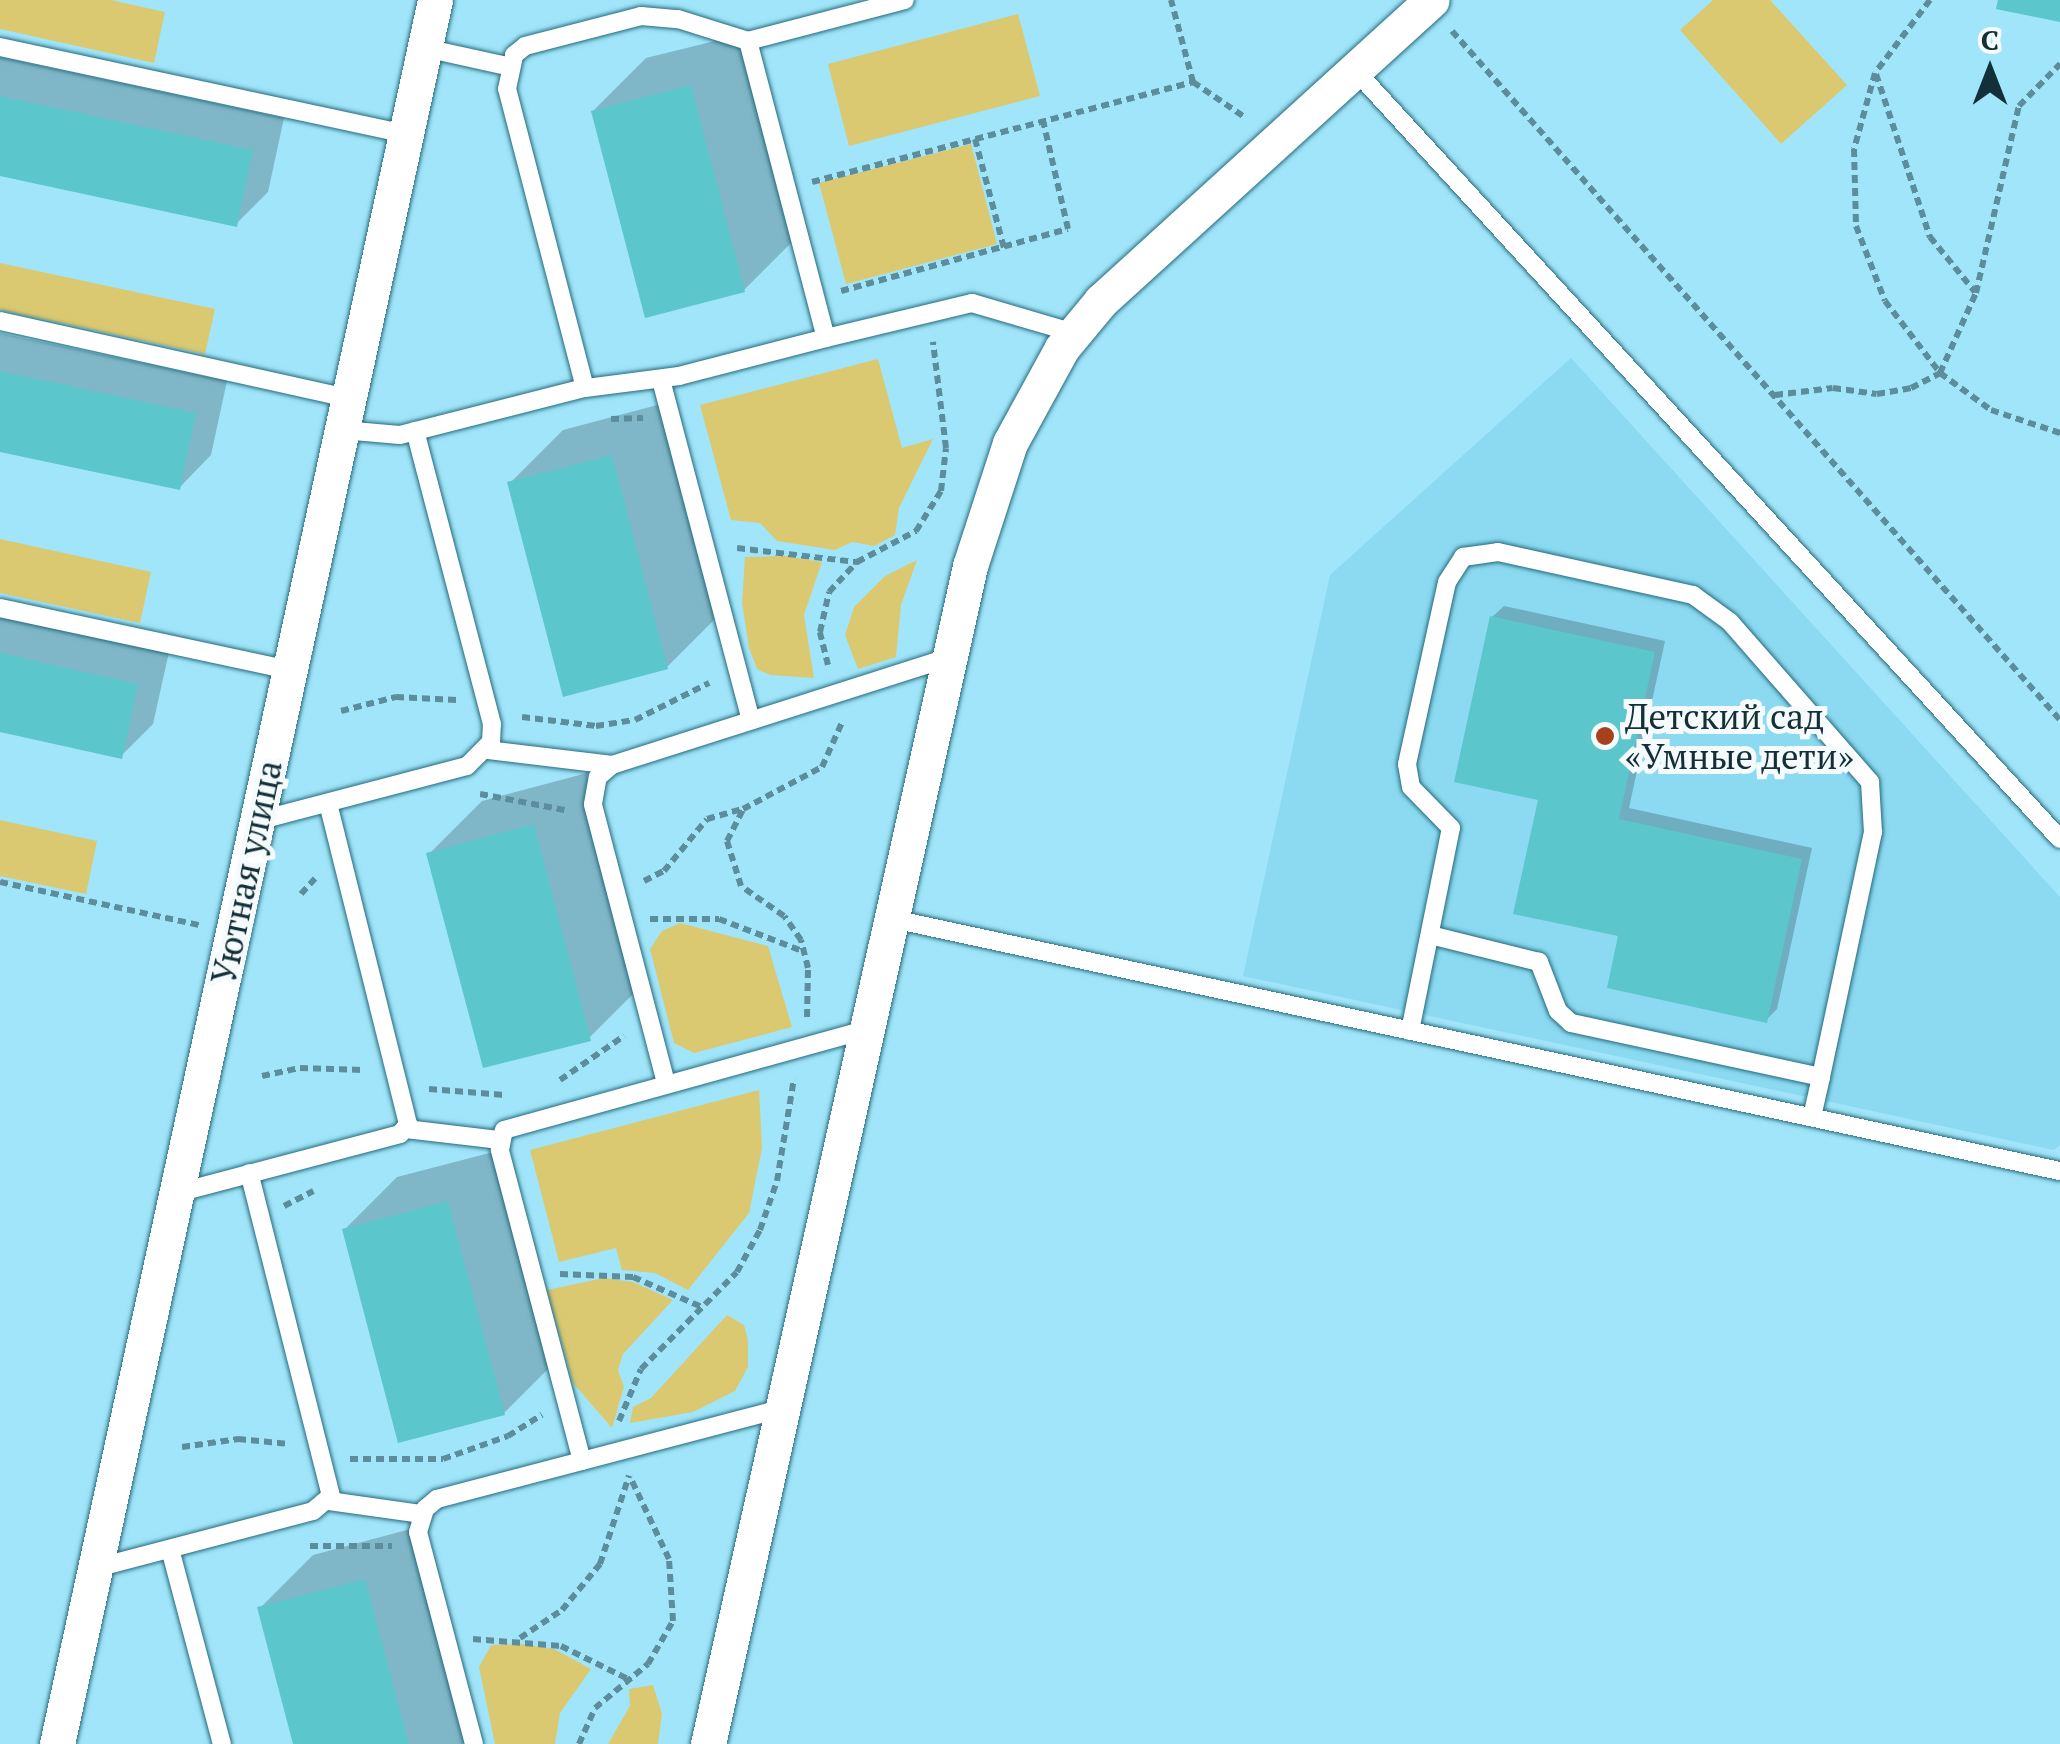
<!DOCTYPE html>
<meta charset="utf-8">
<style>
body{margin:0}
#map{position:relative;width:2060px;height:1744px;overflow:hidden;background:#a1e5fa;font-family:"PT Serif",serif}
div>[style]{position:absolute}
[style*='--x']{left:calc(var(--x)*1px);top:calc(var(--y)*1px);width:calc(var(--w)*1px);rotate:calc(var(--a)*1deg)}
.built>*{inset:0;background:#8bdaf1}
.green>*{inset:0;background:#dac971}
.shadow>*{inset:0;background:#0003}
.building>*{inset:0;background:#5bc6cb}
.path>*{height:6px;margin-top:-3px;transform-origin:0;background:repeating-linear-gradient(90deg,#5c8d9c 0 8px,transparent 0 13px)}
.roads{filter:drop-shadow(0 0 2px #256a7c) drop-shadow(0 0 2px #256a7c)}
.lane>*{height:18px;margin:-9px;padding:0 9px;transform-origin:9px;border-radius:9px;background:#fff}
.street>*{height:35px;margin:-17.5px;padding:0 17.5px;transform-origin:17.5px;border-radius:17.5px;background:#fff}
.dots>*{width:28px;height:28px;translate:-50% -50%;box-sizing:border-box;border:5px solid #f5fbfd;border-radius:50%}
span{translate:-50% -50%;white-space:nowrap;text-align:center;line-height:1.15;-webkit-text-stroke:10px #f5fbfd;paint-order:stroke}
.poi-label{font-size:35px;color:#132f37}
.left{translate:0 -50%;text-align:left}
.street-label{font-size:35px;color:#132f37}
.north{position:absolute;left:1940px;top:20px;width:100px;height:100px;-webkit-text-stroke:8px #f5fbfd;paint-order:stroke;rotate:0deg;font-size:28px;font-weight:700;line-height:40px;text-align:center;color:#132f37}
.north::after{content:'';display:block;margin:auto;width:35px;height:45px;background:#132f37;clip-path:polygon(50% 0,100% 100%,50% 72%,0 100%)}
</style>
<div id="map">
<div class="built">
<div style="clip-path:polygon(1571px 358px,2060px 897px,2060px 1145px,2054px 1150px,1243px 976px,1330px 575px)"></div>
</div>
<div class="green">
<div style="clip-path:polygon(0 0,111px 0,165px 12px,154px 63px,0 29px)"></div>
<div style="clip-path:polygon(1713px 0,1770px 0,1847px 85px,1781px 144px,1680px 30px)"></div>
<div style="clip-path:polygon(1018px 14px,1040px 96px,849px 146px,828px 64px)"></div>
<div style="clip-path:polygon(971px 144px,997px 244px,846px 284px,819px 183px)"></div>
<div style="clip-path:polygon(0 263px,215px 309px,205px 354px,0 310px)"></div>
<div style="clip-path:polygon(878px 359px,902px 448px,933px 439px,899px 508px,895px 535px,874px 546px,852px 542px,835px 550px,777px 541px,760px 523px,731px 520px,700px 405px)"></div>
<div style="clip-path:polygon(0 539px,151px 572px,140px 623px,0 593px)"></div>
<div style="clip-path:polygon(786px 556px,822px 562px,804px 615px,814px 678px,770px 675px,757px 669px,749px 648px,742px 603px,745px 557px)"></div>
<div style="clip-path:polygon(917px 560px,901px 605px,896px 657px,858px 669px,845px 635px,854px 607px,885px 576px)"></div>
<div style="clip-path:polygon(0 820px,97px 841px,86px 894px,0 876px)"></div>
<div style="clip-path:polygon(680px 923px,768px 946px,792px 1027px,694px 1053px,674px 1043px,650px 949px,662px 931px)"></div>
<div style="clip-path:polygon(759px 1090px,762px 1148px,749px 1213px,688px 1290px,655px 1273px,622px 1270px,616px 1248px,559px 1262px,530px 1150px)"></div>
<div style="clip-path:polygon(604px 1278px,633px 1282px,673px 1300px,623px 1354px,618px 1370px,624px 1387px,612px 1428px,573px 1383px,547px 1290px)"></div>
<div style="clip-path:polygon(727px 1315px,744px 1325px,748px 1340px,748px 1367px,735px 1391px,693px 1412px,630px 1423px,633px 1407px,651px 1398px)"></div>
<div style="clip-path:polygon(521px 1644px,554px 1649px,591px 1669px,560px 1713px,555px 1744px,495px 1744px,479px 1667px,491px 1645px)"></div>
<div style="clip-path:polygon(653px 1685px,662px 1714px,658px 1744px,608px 1744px,630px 1706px,629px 1689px)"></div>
</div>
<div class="shadow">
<div style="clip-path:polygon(743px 34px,797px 237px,744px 290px,593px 111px,646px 58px)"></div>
<div style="clip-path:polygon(0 57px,284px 118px,268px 192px,236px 224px,0 173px)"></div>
<div style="clip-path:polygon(0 333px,227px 381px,211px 455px,179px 488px,0 449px)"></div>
<div style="clip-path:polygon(665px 403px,720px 614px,667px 667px,510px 483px,563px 430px)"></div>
<div style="clip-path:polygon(1504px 606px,1665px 641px,1629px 808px,1812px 848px,1777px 1009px,1766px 1020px,1621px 934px,1541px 798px,1492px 617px)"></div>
<div style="clip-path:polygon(0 615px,169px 652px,153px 724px,121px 756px,0 730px)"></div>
<div style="clip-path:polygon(587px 773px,642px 985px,589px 1038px,429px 854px,482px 801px)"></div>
<div style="clip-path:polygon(501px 1150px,557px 1360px,504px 1413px,344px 1230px,397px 1177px)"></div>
<div style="clip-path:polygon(418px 1527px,472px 1734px,462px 1744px,296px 1744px,260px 1608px,313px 1555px)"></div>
</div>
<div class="building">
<div style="clip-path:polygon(1998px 0,2060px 0,2060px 22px,1996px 9px)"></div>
<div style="clip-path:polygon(691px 85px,745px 292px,645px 318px,591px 111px)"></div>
<div style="clip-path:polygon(0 96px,253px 150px,237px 227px,0 176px)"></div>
<div style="clip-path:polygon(0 371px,196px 413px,180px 490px,0 452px)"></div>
<div style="clip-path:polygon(612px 455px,668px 669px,563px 697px,507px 482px)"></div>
<div style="clip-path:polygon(1490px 616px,1655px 652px,1619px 819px,1802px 859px,1767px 1023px,1607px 988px,1618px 936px,1513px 914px,1538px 800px,1454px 782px)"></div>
<div style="clip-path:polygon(0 653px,138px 684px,122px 759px,0 732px)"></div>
<div style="clip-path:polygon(534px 824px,591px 1041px,483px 1068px,426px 853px)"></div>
<div style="clip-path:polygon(448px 1201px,505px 1415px,398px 1443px,342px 1229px)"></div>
<div style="clip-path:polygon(365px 1579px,409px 1744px,293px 1744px,257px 1607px)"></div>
</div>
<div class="path">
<div style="--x:1930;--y:0;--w:91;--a:127"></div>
<div style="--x:1875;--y:73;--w:79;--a:105.4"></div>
<div style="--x:1854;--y:149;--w:77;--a:88.5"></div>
<div style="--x:1856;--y:226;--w:80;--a:68.9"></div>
<div style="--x:1885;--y:301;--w:91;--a:52.6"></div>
<div style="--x:1940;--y:373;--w:63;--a:36"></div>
<div style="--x:1991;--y:410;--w:73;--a:18.4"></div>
<div style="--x:1452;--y:31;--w:919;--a:48.57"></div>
<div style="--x:1876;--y:74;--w:172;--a:71.7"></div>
<div style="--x:1930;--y:237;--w:71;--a:50.7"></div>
<div style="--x:1193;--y:82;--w:64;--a:34.2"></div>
<div style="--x:975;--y:139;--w:113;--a:75.1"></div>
<div style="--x:812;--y:182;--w:394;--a:-14.7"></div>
<div style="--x:1193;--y:82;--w:85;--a:-105"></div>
<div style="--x:841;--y:291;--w:235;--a:-15.3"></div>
<div style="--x:1068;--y:229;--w:111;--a:-103"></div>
<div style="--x:1775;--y:395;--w:58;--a:-6.9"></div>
<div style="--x:1833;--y:388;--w:44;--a:7.8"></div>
<div style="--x:1877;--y:394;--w:35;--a:-10"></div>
<div style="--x:1911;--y:388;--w:33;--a:-27"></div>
<div style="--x:1940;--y:373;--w:88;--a:-65.8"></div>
<div style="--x:1976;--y:293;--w:192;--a:-77.1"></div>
<div style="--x:2019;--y:106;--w:59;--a:-45.7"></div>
<div style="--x:611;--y:419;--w:32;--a:-2"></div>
<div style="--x:737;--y:548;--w:121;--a:6.7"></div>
<div style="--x:828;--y:665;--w:34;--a:-104"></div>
<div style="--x:820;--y:632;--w:41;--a:-77.3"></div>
<div style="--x:829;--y:592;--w:41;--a:-47"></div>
<div style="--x:857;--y:562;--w:67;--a:-27.7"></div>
<div style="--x:916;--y:531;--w:47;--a:-58"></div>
<div style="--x:941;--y:491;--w:43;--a:-83.4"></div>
<div style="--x:946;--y:448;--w:107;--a:-97"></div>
<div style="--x:341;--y:711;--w:57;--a:-14.3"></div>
<div style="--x:396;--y:697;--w:61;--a:2.8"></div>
<div style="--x:522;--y:717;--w:75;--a:6.9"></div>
<div style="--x:596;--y:726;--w:39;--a:-9"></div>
<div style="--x:635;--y:720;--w:83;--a:-26.6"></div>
<div style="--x:480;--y:794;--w:86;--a:10.7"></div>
<div style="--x:644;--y:881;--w:22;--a:-27"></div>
<div style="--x:664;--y:871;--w:67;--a:-50.4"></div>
<div style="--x:707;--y:819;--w:36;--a:-16"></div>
<div style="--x:0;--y:882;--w:204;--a:12.2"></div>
<div style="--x:301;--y:894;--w:24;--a:-48"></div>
<div style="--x:650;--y:919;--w:69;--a:0"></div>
<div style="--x:719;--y:919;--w:92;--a:21"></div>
<div style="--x:807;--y:1017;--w:49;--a:-88.8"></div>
<div style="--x:808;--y:968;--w:29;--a:-104"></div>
<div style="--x:801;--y:940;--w:29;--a:-125"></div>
<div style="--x:784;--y:916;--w:52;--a:-145.1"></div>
<div style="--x:741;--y:886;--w:47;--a:-107.3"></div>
<div style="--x:727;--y:841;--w:36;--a:-63"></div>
<div style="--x:743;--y:809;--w:89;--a:-28"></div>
<div style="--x:822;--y:767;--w:51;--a:-65.9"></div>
<div style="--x:262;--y:1076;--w:39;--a:-12"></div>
<div style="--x:300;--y:1068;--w:64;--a:1.8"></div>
<div style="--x:560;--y:1080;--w:78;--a:-34.5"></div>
<div style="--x:429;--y:1089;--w:76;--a:4.5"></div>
<div style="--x:284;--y:1206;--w:33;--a:-27"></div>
<div style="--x:560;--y:1274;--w:73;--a:2.4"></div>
<div style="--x:633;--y:1277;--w:75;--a:23.5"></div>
<div style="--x:619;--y:1421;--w:56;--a:-67.1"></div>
<div style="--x:641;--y:1369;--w:136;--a:-45.3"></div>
<div style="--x:737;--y:1272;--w:48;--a:-61.3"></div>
<div style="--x:760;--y:1230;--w:52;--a:-70.9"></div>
<div style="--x:777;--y:1181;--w:104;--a:-80.6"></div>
<div style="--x:182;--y:1447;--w:57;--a:-8.1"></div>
<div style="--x:238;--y:1439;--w:51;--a:5.6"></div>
<div style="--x:350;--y:1459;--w:93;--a:0"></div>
<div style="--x:443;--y:1459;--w:69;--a:-19.5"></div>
<div style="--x:508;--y:1436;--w:40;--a:-32"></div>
<div style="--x:310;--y:1546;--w:82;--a:0"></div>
<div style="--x:520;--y:1638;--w:50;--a:-33.7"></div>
<div style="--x:562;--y:1610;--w:60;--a:-50.4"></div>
<div style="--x:600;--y:1564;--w:93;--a:-71.8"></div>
<div style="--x:473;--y:1639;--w:88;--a:4.5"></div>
<div style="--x:561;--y:1646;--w:75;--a:26.2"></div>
<div style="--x:579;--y:1744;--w:39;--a:-66"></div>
<div style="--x:595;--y:1708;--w:69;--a:-39.7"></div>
<div style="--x:648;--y:1664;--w:50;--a:-59.8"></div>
<div style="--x:673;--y:1621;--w:62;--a:-93.7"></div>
<div style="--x:669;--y:1559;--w:91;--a:-115.4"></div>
</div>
<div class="roads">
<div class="lane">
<div style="--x:748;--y:41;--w:162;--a:-14.6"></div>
<div style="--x:0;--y:47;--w:415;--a:12.1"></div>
<div style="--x:425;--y:48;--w:84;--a:12.4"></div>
<div style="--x:1355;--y:70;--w:1043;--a:47.49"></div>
<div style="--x:0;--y:321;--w:356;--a:12.5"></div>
<div style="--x:826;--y:338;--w:150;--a:-13.5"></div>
<div style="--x:972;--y:303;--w:106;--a:16.4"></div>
<div style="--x:661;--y:380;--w:352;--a:75.2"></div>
<div style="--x:342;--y:430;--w:58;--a:4.9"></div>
<div style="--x:400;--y:435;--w:191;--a:-14.3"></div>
<div style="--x:585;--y:388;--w:309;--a:-104.6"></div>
<div style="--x:507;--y:89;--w:35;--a:-78"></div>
<div style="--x:514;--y:55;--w:14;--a:-39"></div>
<div style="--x:525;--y:46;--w:120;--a:-14.5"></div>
<div style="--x:641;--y:16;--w:37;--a:5"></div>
<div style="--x:678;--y:19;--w:73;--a:17.4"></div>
<div style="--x:748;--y:41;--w:307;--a:75.3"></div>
<div style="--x:826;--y:338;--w:152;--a:165.5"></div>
<div style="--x:679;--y:376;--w:95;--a:172.7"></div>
<div style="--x:0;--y:608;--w:297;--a:12.1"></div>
<div style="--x:487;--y:750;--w:126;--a:6.8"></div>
<div style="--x:257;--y:821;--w:217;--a:-14.7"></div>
<div style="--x:467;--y:766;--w:34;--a:-45"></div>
<div style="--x:491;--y:742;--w:18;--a:-87"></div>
<div style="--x:492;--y:724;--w:303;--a:-104.7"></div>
<div style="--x:893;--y:919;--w:1194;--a:12.19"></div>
<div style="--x:1410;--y:1031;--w:207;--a:-78.6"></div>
<div style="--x:1451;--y:828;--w:57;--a:-134.3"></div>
<div style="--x:1411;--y:787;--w:23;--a:-100"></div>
<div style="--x:1407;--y:764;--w:186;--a:-77.6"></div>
<div style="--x:1447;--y:582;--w:30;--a:-57"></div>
<div style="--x:1463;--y:557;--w:35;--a:-8"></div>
<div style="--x:1498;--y:552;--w:200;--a:12.4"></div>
<div style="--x:1693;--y:595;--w:46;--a:36.1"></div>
<div style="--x:1730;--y:622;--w:213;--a:48.8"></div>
<div style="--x:1870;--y:782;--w:50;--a:86.6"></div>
<div style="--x:1873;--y:832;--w:250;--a:102"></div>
<div style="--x:1821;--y:1077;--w:256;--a:-167.8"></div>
<div style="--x:1571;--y:1023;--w:18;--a:-137"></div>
<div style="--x:1558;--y:1011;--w:53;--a:-111.2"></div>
<div style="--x:1539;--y:962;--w:112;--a:-166.1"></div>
<div style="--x:666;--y:1083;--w:288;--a:-104.7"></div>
<div style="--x:593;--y:804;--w:27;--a:-80"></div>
<div style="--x:598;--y:777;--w:18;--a:-41"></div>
<div style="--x:612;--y:765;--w:355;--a:-17.7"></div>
<div style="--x:1812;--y:1117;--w:41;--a:-77.3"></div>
<div style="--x:406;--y:1129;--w:95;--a:6.7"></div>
<div style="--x:177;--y:1193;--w:231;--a:-14.8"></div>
<div style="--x:400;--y:1134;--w:13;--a:-51"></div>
<div style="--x:408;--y:1124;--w:331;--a:-104"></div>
<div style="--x:582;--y:1461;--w:322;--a:-104.8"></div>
<div style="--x:500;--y:1150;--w:20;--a:-79"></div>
<div style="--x:504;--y:1130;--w:378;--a:-15.5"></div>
<div style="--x:329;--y:1501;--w:94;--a:8"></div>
<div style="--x:170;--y:1549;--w:202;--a:75.1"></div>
<div style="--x:96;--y:1568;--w:224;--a:-14.7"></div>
<div style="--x:313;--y:1511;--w:23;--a:-40"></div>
<div style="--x:331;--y:1496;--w:333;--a:-104.2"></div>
<div style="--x:474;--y:1744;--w:219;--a:-104.8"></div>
<div style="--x:418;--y:1532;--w:24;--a:-73"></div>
<div style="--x:425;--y:1509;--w:16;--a:-40"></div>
<div style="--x:437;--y:1499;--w:358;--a:-14.7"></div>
</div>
<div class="street">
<div style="--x:57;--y:1744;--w:1784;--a:-77.77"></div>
<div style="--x:708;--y:1744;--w:1207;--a:-77.46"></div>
<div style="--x:970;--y:566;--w:129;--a:-72"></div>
<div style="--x:1010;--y:443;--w:108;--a:-61.3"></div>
<div style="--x:1062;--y:348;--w:61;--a:-50.3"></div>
<div style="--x:1101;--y:301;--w:447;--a:-42.3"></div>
</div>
</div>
<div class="dots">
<div style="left:1605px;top:736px;background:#a7411b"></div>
</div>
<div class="poi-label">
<span class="left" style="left:1625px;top:736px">Детский сад<br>«Умные дети»</span>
</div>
<div class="street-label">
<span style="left:246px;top:872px;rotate:-78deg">Уютная улица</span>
</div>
<div class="north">С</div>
</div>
